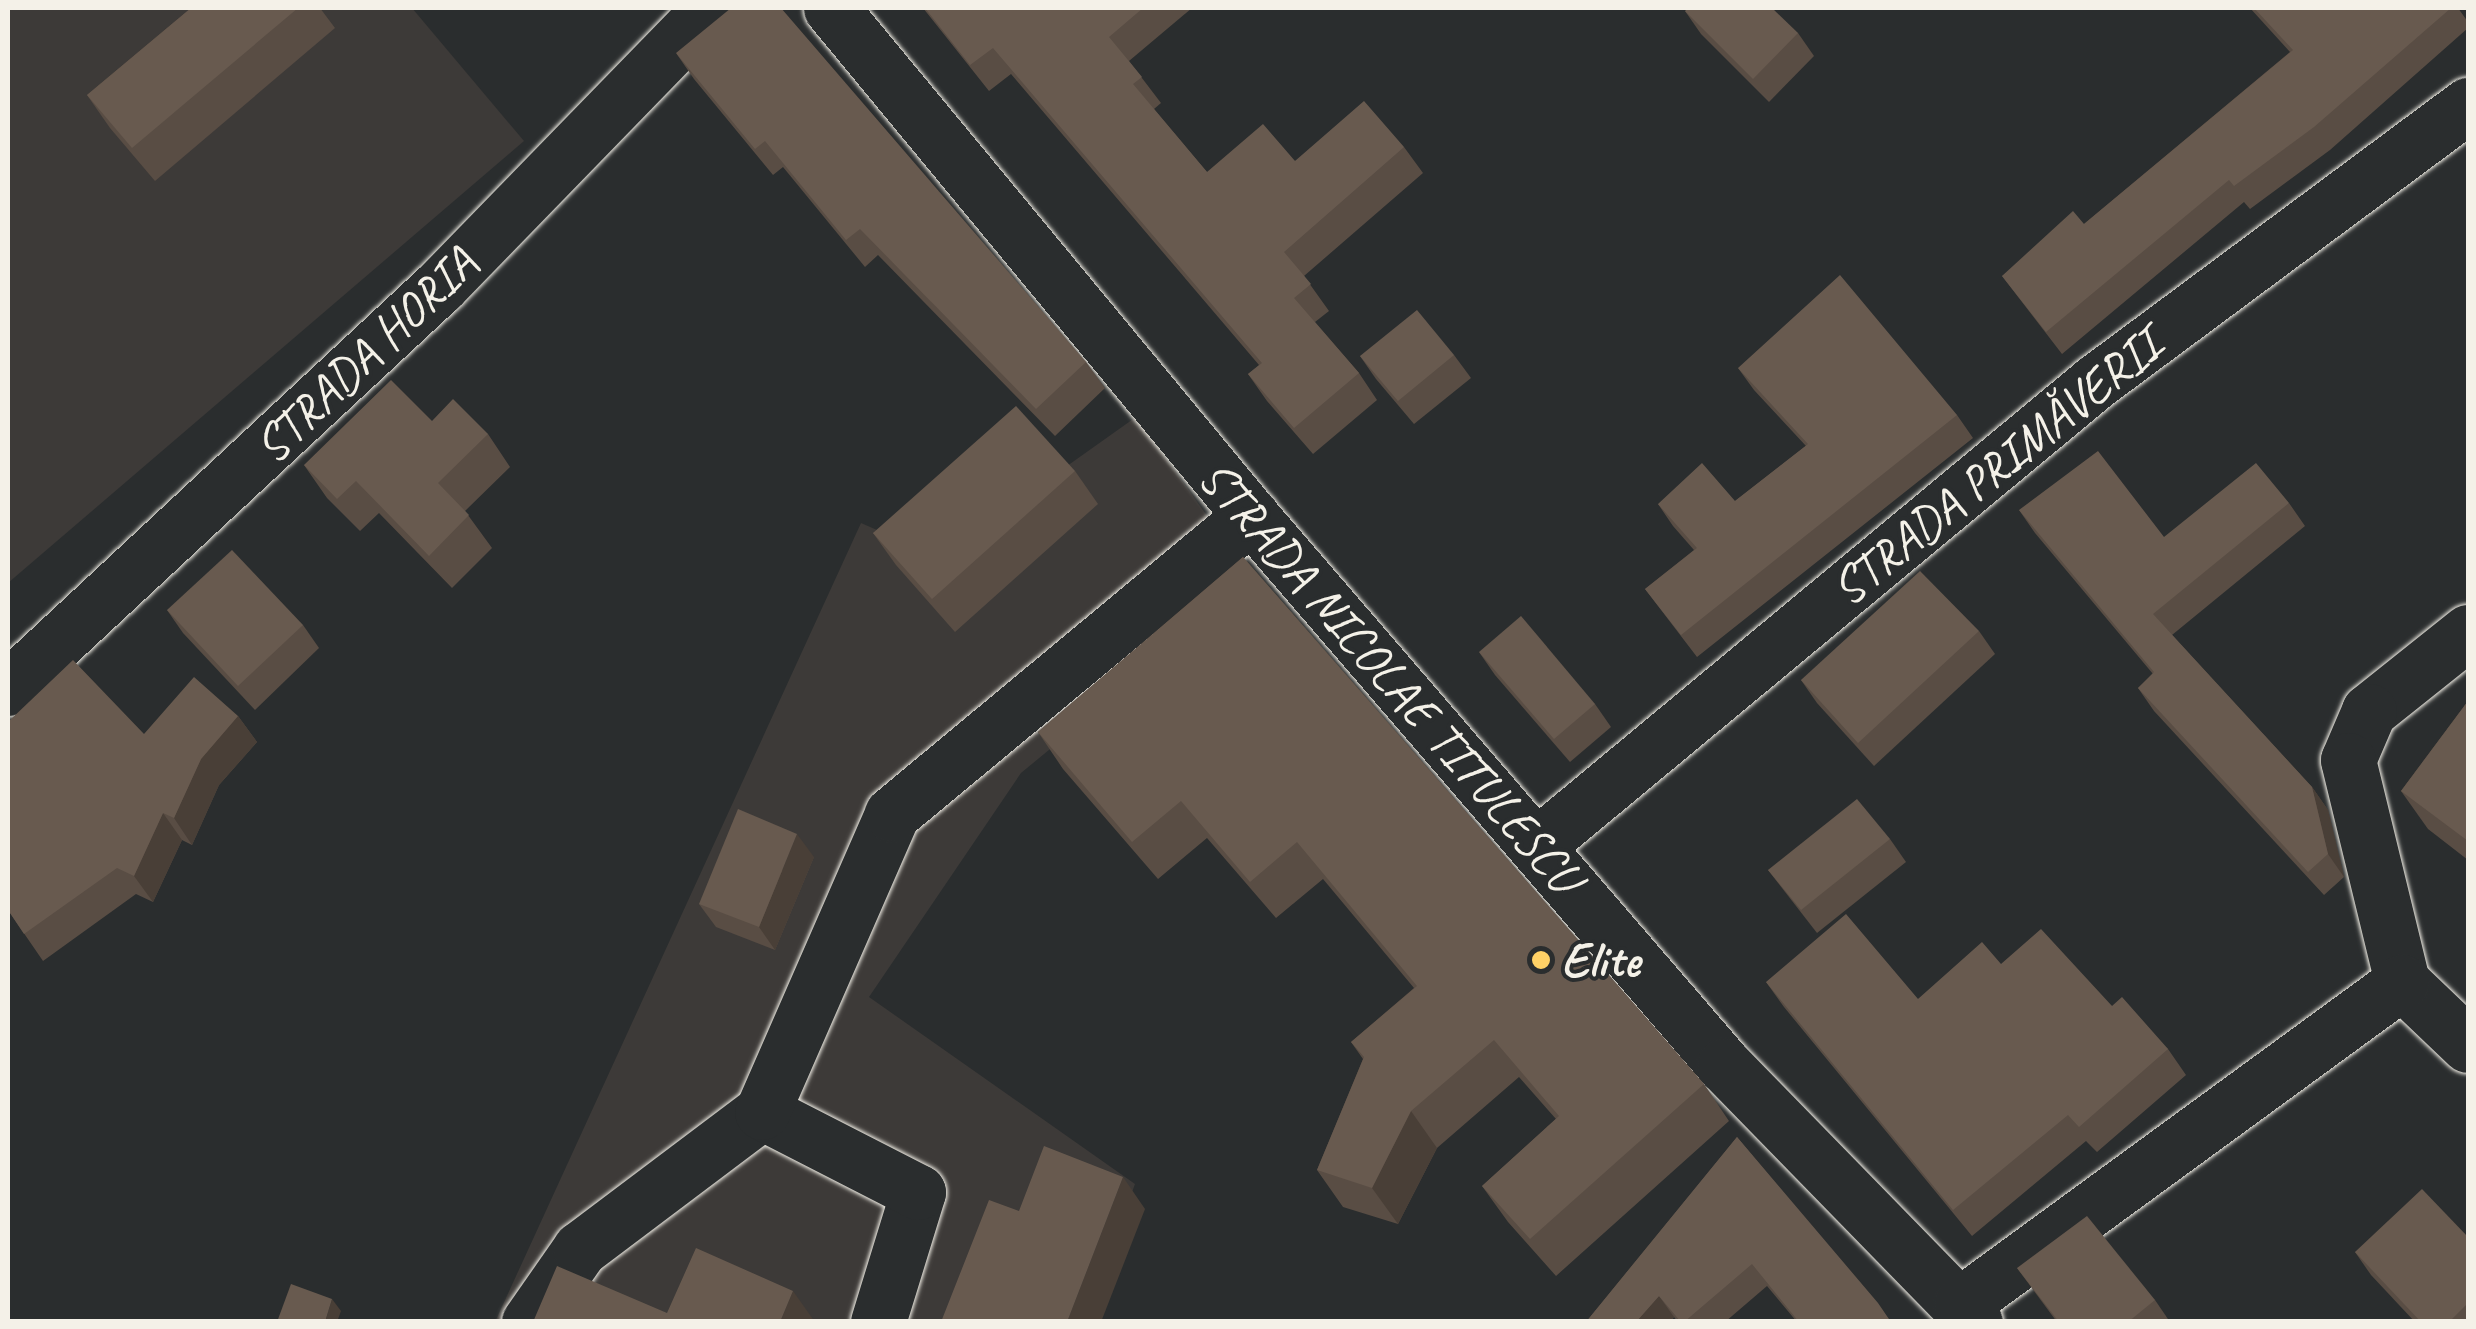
<!DOCTYPE html>
<meta charset="utf-8">
<style>
body{margin:0}
#map{position:relative;width:2476px;height:1329px;overflow:hidden;background:#2a2d2e;font-family:Caveat,sans-serif}
div>[style]{position:absolute}
[style*='--x']{left:calc(var(--x)*1px);top:calc(var(--y)*1px);width:calc(var(--w)*1px);rotate:calc(var(--a)*1deg)}
.built>*{inset:0;background:#3d3a38}
.roads{filter:drop-shadow(0 0 2px #f4f1e8) drop-shadow(0 0 2px #f4f1e8)}
.minor>*{height:55px;margin:-27.5px;padding:0 27.5px;transform-origin:27.5px;border-radius:27.5px;background:#2a2d2e}
.wall>*{inset:0;background:#594d44}
.shaded-wall>*{inset:0;background:#493f37}
.building>*{inset:0;background:#685a4f}
.dots>*{width:28px;height:28px;translate:-50% -50%;box-sizing:border-box;border:5px solid #2a2d2e;border-radius:50%}
span{translate:-50% -50%;white-space:nowrap;text-align:center;line-height:1.15;-webkit-text-stroke:8px #2a2d2e;paint-order:stroke}
.street-label{font-size:50px;color:#f4f1e8}
.poi-label{font-size:50px;color:#f4f1e8;font-weight:700}
.left{translate:0 -50%;text-align:left}
.frame{position:absolute;inset:0;border:10px solid #f4f1e8;pointer-events:none}
</style>
<div id="map">
<div class="built">
<div style="clip-path:polygon(8px 8px,412px 8px,524px 141px,8px 583px)"></div>
<div style="clip-path:polygon(1136px 417px,1254px 581px,1021px 773px,869px 997px,1135px 1184px,1086px 1321px,495px 1322px,861px 523px,939px 557px)"></div>
</div>
<div class="roads">
<div class="minor">
<div style="--x:831;--y:8;--w:659;--a:50.42"></div>
<div style="--x:1251;--y:516;--w:725;--a:49.25"></div>
<div style="--x:1724;--y:1065;--w:359;--a:45.7"></div>
<div style="--x:2468;--y:632;--w:127;--a:141.4"></div>
<div style="--x:2369;--y:711;--w:53;--a:113.2"></div>
<div style="--x:2348;--y:760;--w:228;--a:76.3"></div>
<div style="--x:2402;--y:982;--w:91;--a:43.7"></div>
<div style="--x:8;--y:688;--w:590;--a:-42.94"></div>
<div style="--x:440;--y:286;--w:388;--a:-45.8"></div>
<div style="--x:1536;--y:846;--w:726;--a:-39.69"></div>
<div style="--x:2095;--y:382;--w:465;--a:-36.6"></div>
<div style="--x:1961;--y:1304;--w:546;--a:-36.14"></div>
<div style="--x:529;--y:1322;--w:89;--a:-55.1"></div>
<div style="--x:580;--y:1249;--w:228;--a:-37"></div>
<div style="--x:878;--y:1322;--w:136;--a:-72.9"></div>
<div style="--x:918;--y:1192;--w:175;--a:-152.9"></div>
<div style="--x:762;--y:1112;--w:325;--a:-66.4"></div>
<div style="--x:892;--y:814;--w:467;--a:-39.7"></div>
</div>
</div>
<div class="wall">
<div style="clip-path:polygon(191px 8px,320px 8px,335px 28px,155px 181px,110px 128px,87px 95px)"></div>
<div style="clip-path:polygon(923px 8px,1192px 8px,1129px 61px,1161px 103px,1154px 109px,1207px 172px,1404px 147px,1423px 173px,1304px 276px,1329px 311px,1315px 322px,1359px 373px,1377px 400px,1313px 454px,1267px 401px,1248px 374px,1259px 365px,1011px 74px,989px 91px)"></div>
<div style="clip-path:polygon(2250px 8px,2458px 8px,2468px 22px,2468px 28px,2330px 150px,2250px 209px,2244px 202px,2062px 354px,2002px 276px,2084px 224px,2290px 52px)"></div>
<div style="clip-path:polygon(1685px 11px,1798px 33px,1814px 56px,1769px 102px,1701px 34px)"></div>
<div style="clip-path:polygon(676px 53px,1086px 362px,1105px 388px,1055px 436px,878px 255px,865px 267px,783px 167px,773px 175px,694px 79px)"></div>
<div style="clip-path:polygon(1454px 355px,1471px 378px,1414px 424px,1376px 379px,1360px 356px)"></div>
<div style="clip-path:polygon(1738px 368px,1957px 415px,1973px 438px,1697px 657px,1645px 589px,1694px 550px,1673px 526px,1658px 504px,1735px 501px,1806px 446px,1754px 390px)"></div>
<div style="clip-path:polygon(432px 421px,488px 434px,510px 467px,465px 511px,492px 548px,452px 588px,379px 513px,360px 531px,327px 498px,304px 465px)"></div>
<div style="clip-path:polygon(1075px 471px,1098px 504px,955px 632px,896px 565px,873px 533px)"></div>
<div style="clip-path:polygon(2289px 503px,2305px 526px,2172px 635px,2312px 787px,2328px 810px,2344px 877px,2324px 895px,2154px 711px,2138px 688px,2153px 674px,2035px 533px,2019px 510px,2164px 537px)"></div>
<div style="clip-path:polygon(1243px 557px,1704px 1084px,1729px 1121px,1556px 1276px,1508px 1222px,1482px 1186px,1556px 1119px,1519px 1077px,1437px 1148px,1398px 1224px,1343px 1207px,1317px 1170px,1363px 1059px,1351px 1042px,1414px 988px,1323px 879px,1276px 918px,1207px 838px,1158px 879px,1063px 769px,1038px 732px)"></div>
<div style="clip-path:polygon(167px 610px,303px 625px,319px 648px,255px 710px,183px 633px)"></div>
<div style="clip-path:polygon(1979px 631px,1995px 654px,1874px 766px,1817px 703px,1801px 680px)"></div>
<div style="clip-path:polygon(1479px 652px,1595px 704px,1611px 727px,1570px 762px,1495px 675px)"></div>
<div style="clip-path:polygon(2468px 701px,2468px 860px,2428px 829px,2401px 791px)"></div>
<div style="clip-path:polygon(238px 716px,257px 742px,219px 785px,192px 845px,182px 840px,153px 902px,136px 894px,43px 961px,8px 910px,144px 734px)"></div>
<div style="clip-path:polygon(1890px 839px,1906px 862px,1817px 933px,1768px 870px)"></div>
<div style="clip-path:polygon(814px 857px,775px 950px,716px 927px,699px 904px)"></div>
<div style="clip-path:polygon(2001px 964px,2112px 1006px,2168px 1049px,2186px 1075px,2097px 1152px,2086px 1141px,1972px 1236px,1784px 1007px,1766px 982px,1918px 999px)"></div>
<div style="clip-path:polygon(1737px 1137px,1891px 1322px,1797px 1322px,1767px 1286px,1725px 1322px,1678px 1322px,1674px 1317px,1670px 1322px,1586px 1322px)"></div>
<div style="clip-path:polygon(2468px 1237px,2468px 1322px,2415px 1322px,2371px 1275px,2355px 1252px)"></div>
<div style="clip-path:polygon(2017px 1268px,2155px 1300px,2170px 1322px,2057px 1322px)"></div>
</div>
<div class="shaded-wall">
<div style="clip-path:polygon(238px 716px,257px 742px,219px 785px,192px 845px,174px 818px,201px 759px)"></div>
<div style="clip-path:polygon(2312px 787px,2328px 810px,2344px 877px,2328px 854px)"></div>
<div style="clip-path:polygon(163px 813px,182px 840px,153px 902px,134px 876px)"></div>
<div style="clip-path:polygon(797px 834px,814px 857px,775px 950px,759px 927px)"></div>
<div style="clip-path:polygon(1411px 1111px,1437px 1148px,1398px 1224px,1372px 1188px)"></div>
<div style="clip-path:polygon(1123px 1177px,1145px 1209px,1101px 1322px,1067px 1322px)"></div>
<div style="clip-path:polygon(793px 1291px,815px 1322px,780px 1322px)"></div>
<div style="clip-path:polygon(1659px 1296px,1674px 1317px,1670px 1322px,1636px 1322px)"></div>
<div style="clip-path:polygon(332px 1299px,341px 1311px,337px 1322px,325px 1322px)"></div>
</div>
<div class="building">
<div style="clip-path:polygon(191px 8px,298px 8px,132px 148px,87px 95px)"></div>
<div style="clip-path:polygon(731px 8px,781px 8px,1086px 362px,1036px 409px,860px 229px,846px 240px,765px 141px,755px 149px,676px 53px)"></div>
<div style="clip-path:polygon(925px 8px,1143px 8px,1109px 37px,1142px 77px,1133px 84px,1207px 172px,1263px 124px,1295px 161px,1364px 101px,1404px 147px,1284px 252px,1311px 284px,1294px 298px,1359px 373px,1294px 428px,1248px 374px,1262px 363px,993px 48px,970px 65px)"></div>
<div style="clip-path:polygon(1688px 8px,1772px 8px,1798px 33px,1753px 79px,1685px 11px)"></div>
<div style="clip-path:polygon(2254px 8px,2451px 8px,2314px 127px,2234px 186px,2229px 180px,2046px 332px,2002px 276px,2073px 211px,2084px 224px,2293px 50px)"></div>
<div style="clip-path:polygon(1840px 275px,1957px 415px,1681px 635px,1645px 589px,1697px 548px,1658px 504px,1702px 463px,1735px 501px,1808px 444px,1738px 368px)"></div>
<div style="clip-path:polygon(1417px 310px,1454px 355px,1398px 401px,1360px 356px)"></div>
<div style="clip-path:polygon(391px 380px,432px 421px,453px 399px,488px 434px,438px 483px,469px 515px,429px 556px,356px 481px,337px 499px,304px 465px)"></div>
<div style="clip-path:polygon(1016px 406px,1075px 471px,932px 599px,873px 533px)"></div>
<div style="clip-path:polygon(2098px 451px,2164px 537px,2256px 463px,2289px 503px,2153px 614px,2312px 787px,2328px 854px,2308px 872px,2138px 688px,2154px 672px,2019px 510px)"></div>
<div style="clip-path:polygon(232px 550px,303px 625px,238px 686px,167px 610px)"></div>
<div style="clip-path:polygon(1243px 557px,1704px 1084px,1530px 1239px,1482px 1186px,1559px 1116px,1494px 1040px,1411px 1111px,1372px 1188px,1317px 1170px,1364px 1057px,1351px 1042px,1417px 986px,1297px 842px,1250px 882px,1181px 801px,1132px 842px,1038px 732px)"></div>
<div style="clip-path:polygon(1920px 571px,1979px 631px,1858px 743px,1801px 680px)"></div>
<div style="clip-path:polygon(1521px 616px,1595px 704px,1554px 739px,1479px 652px)"></div>
<div style="clip-path:polygon(73px 660px,144px 734px,194px 677px,238px 716px,201px 759px,174px 818px,163px 813px,134px 876px,117px 868px,24px 934px,8px 910px,8px 722px)"></div>
<div style="clip-path:polygon(2468px 701px,2468px 841px,2401px 791px)"></div>
<div style="clip-path:polygon(1857px 799px,1890px 839px,1801px 910px,1768px 870px)"></div>
<div style="clip-path:polygon(738px 809px,797px 834px,759px 927px,699px 904px)"></div>
<div style="clip-path:polygon(1846px 914px,1918px 999px,1982px 942px,2001px 964px,2041px 929px,2112px 1006px,2122px 997px,2168px 1049px,2079px 1127px,2068px 1115px,1953px 1210px,1766px 982px)"></div>
<div style="clip-path:polygon(1737px 1137px,1878px 1303px,1891px 1322px,1799px 1322px,1752px 1264px,1684px 1322px,1681px 1322px,1659px 1296px,1636px 1322px,1586px 1322px)"></div>
<div style="clip-path:polygon(1044px 1146px,1123px 1177px,1067px 1322px,941px 1322px,989px 1200px,1019px 1211px)"></div>
<div style="clip-path:polygon(2422px 1189px,2468px 1237px,2468px 1303px,2449px 1322px,2421px 1322px,2355px 1252px)"></div>
<div style="clip-path:polygon(2087px 1216px,2155px 1300px,2128px 1322px,2059px 1322px,2017px 1268px)"></div>
<div style="clip-path:polygon(696px 1248px,793px 1291px,780px 1322px,533px 1322px,557px 1266px,667px 1313px)"></div>
<div style="clip-path:polygon(291px 1284px,332px 1299px,325px 1322px,277px 1322px)"></div>
</div>
<div class="dots">
<div style="left:1541px;top:960px;background:#ffd166"></div>
</div>
<div class="street-label">
<span style="left:365px;top:355px;rotate:-44deg">STRADA HORIA</span>
<span style="left:1996px;top:467px;rotate:-39deg">STRADA PRIMĂVERII</span>
<span style="left:1390px;top:676px;rotate:49deg">STRADA NICOLAE TITULESCU</span>
</div>
<div class="poi-label">
<span class="left" style="left:1561px;top:960px">Elite</span>
</div>
<div class="frame"></div>
</div>
